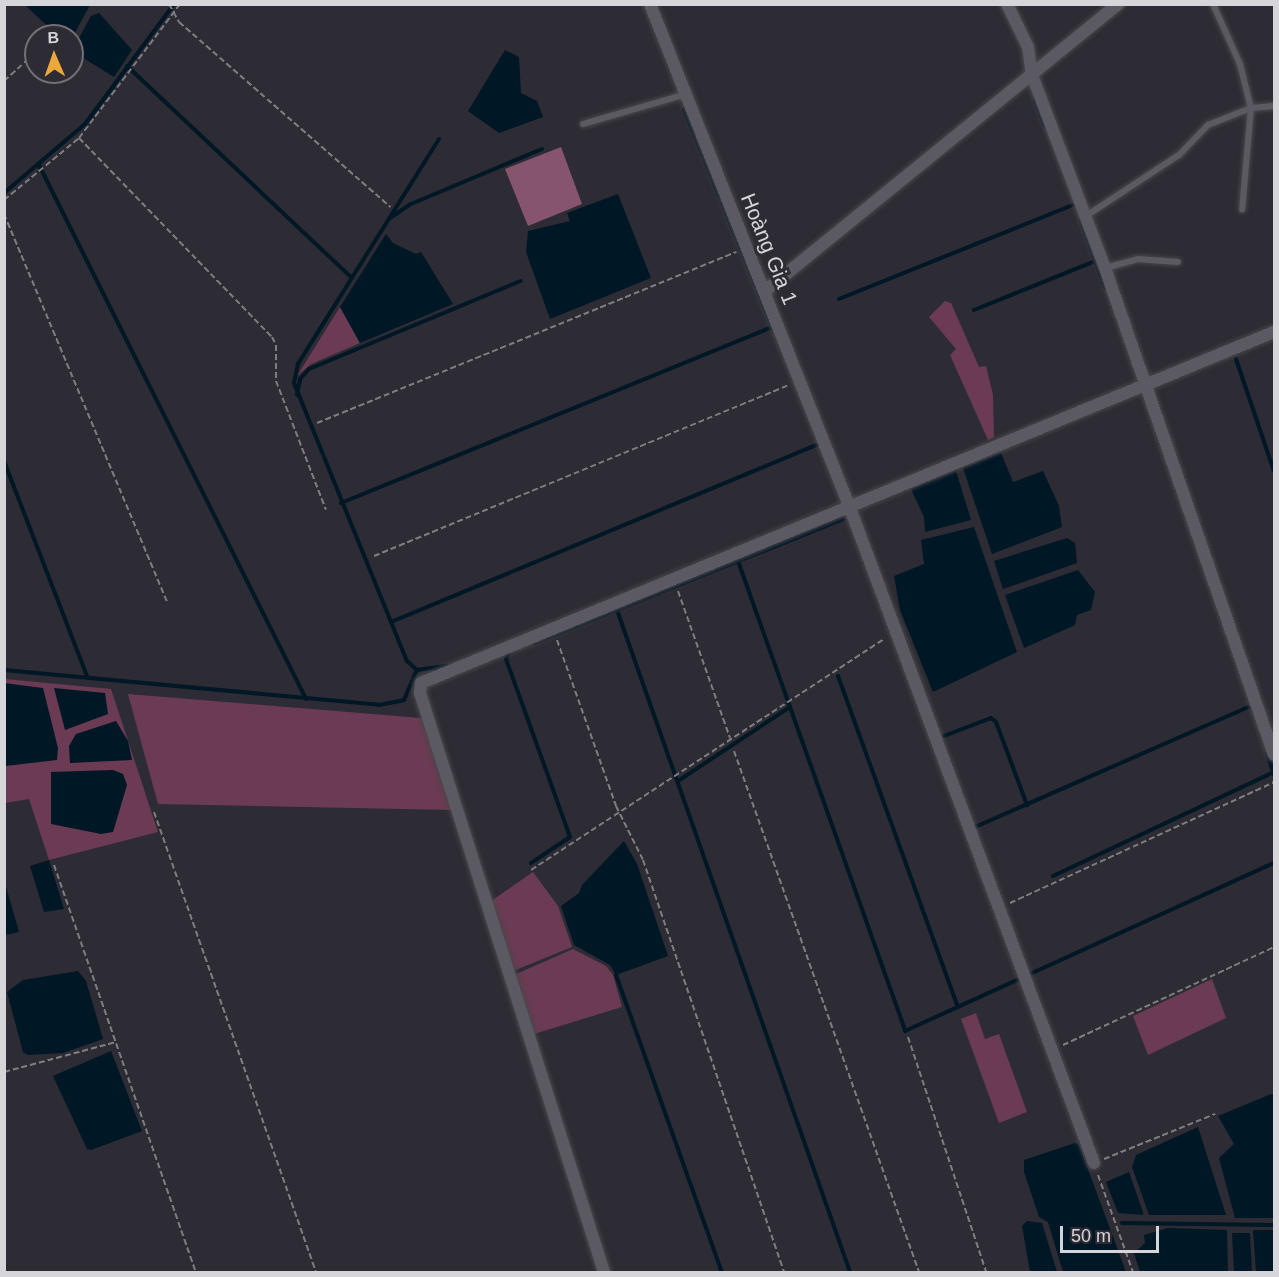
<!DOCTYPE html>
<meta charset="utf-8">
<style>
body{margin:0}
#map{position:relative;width:1279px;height:1277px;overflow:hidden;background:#2d2c34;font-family:Arial,sans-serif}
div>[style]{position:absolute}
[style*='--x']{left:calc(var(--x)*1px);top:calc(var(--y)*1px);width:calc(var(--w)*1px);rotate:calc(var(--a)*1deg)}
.green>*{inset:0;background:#6b3b53}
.forest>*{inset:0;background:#87546d}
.water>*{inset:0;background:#001726}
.stream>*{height:4px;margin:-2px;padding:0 2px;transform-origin:2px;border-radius:2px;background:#001726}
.path>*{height:2px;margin-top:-1px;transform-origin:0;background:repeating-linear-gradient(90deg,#7e7d84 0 6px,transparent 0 9px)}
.roads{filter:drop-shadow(0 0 2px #48474d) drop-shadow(0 0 2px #48474d)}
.lane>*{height:6px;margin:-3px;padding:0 3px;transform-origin:3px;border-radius:3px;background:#5b5a63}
.street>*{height:12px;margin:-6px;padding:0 6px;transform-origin:6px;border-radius:6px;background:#5b5a63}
span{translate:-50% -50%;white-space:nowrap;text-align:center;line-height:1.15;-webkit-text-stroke:6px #2d2c34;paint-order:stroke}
.street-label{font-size:21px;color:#d6d5da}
.frame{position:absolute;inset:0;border:6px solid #d6d5da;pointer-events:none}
.north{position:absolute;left:24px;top:24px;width:60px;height:60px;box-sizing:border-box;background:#2d2c34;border:2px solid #717076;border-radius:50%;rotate:358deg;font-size:16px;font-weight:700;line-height:24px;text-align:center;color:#d6d5da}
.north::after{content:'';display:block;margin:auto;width:21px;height:27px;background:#eda83b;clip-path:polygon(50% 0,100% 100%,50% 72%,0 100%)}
.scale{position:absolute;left:1060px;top:1226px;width:99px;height:27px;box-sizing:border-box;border:3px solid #d6d5da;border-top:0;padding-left:8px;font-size:18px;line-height:21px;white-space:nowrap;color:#d6d5da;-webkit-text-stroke:4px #2d2c34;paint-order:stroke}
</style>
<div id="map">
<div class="green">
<div style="clip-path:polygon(945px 301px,951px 303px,979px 367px,986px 366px,993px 395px,994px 437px,988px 440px,950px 355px,956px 349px,929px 317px)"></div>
<div style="clip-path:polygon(340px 307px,360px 343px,311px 364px,297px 376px)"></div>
<div style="clip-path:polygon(5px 679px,111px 689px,158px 832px,49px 860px,29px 799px,5px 803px)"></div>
<div style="clip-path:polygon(128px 694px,421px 718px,452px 810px,158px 804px)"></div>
<div style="clip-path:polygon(533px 872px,558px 906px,572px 947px,513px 971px,491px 901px)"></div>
<div style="clip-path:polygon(573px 949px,606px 966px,613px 975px,622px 1007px,534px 1034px,514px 975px)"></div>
<div style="clip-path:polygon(1212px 979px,1226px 1018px,1148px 1055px,1133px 1016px)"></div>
<div style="clip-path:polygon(976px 1013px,985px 1039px,999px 1034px,1027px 1112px,999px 1123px,961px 1019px)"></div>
</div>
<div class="forest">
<div style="clip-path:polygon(561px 147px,582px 204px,528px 226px,505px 169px)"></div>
</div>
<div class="water">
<div style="clip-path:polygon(25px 5px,90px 5px,72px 38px,58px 36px)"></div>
<div style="clip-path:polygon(99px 13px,132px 50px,114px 77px,72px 51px,91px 16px)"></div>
<div style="clip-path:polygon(505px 50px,519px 57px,521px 93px,537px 101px,543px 117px,499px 133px,468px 111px)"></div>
<div style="clip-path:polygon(618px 194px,651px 278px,550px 319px,526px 252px,528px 231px,570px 221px,567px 213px)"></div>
<div style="clip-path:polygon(386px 234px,393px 243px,416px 254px,421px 252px,453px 304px,360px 343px,340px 307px)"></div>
<div style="clip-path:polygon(1001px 453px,1013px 482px,1043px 471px,1059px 506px,1062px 527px,992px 554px,963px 468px)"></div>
<div style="clip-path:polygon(956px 471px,971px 520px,925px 532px,924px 517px,911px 489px)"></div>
<div style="clip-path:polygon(974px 527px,1017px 652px,933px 692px,900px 610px,894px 576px,924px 564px,921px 540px)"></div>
<div style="clip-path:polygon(1067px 538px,1075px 543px,1077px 563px,1003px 589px,994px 561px)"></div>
<div style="clip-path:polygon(1078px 570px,1095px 592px,1091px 610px,1077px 615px,1075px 625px,1024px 648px,1005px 595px)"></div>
<div style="clip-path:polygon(4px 683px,43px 688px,58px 748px,57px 760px,5px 766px)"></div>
<div style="clip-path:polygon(54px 688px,105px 693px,108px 714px,65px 730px)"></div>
<div style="clip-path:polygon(116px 721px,128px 741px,132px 760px,70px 763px,69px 746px,76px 734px)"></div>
<div style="clip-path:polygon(113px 770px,123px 774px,127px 785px,113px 832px,101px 834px,51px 824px,51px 772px)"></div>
<div style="clip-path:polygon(624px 841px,637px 864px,668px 956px,616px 975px,610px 965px,574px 945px,561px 906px,579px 893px,582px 885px)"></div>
<div style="clip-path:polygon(49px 860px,64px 909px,44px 912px,30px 866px)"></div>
<div style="clip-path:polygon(4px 880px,19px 932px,5px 935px,4px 935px)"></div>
<div style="clip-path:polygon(78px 971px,86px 981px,103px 1039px,63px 1053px,28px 1055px,23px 1052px,7px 992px,23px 980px)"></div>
<div style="clip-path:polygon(111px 1051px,142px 1131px,91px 1150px,87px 1149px,53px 1076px)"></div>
<div style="clip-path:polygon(1271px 1094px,1274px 1095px,1274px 1218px,1235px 1218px,1219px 1158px,1234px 1144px,1218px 1116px)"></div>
<div style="clip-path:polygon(1198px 1127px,1226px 1215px,1149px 1215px,1132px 1167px,1136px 1155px)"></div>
<div style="clip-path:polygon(1075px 1143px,1079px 1145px,1126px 1272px,1063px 1272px,1048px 1222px,1039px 1217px,1024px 1172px,1024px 1160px)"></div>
<div style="clip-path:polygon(1129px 1172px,1143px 1212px,1143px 1215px,1118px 1213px,1106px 1182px)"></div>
<div style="clip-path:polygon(1027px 1221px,1042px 1223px,1057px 1272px,1030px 1272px,1022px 1226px)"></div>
<div style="clip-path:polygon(1168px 1228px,1227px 1230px,1228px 1272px,1140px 1272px,1134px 1253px,1145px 1243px,1144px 1235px)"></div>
<div style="clip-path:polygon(1253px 1230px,1274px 1230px,1274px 1272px,1256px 1272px)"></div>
<div style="clip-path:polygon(1232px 1233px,1250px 1233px,1252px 1272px,1234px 1272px)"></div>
</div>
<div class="stream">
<div style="--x:127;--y:66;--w:309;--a:43.3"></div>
<div style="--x:1035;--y:100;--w:27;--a:70"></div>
<div style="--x:684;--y:109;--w:240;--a:68"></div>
<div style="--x:439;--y:139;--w:266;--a:122.1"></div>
<div style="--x:298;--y:364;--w:19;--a:102"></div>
<div style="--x:294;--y:383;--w:300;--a:67.9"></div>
<div style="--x:407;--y:661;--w:13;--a:42"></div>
<div style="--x:417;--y:670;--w:30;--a:-8"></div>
<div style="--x:39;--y:165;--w:597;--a:63.43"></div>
<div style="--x:4;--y:193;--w:106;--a:-40.4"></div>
<div style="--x:85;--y:124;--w:149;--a:-53.4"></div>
<div style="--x:390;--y:218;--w:25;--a:-34"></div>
<div style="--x:411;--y:204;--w:142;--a:-22.8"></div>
<div style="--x:1081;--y:221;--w:71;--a:70.3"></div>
<div style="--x:839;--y:299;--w:254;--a:-21.9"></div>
<div style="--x:974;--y:310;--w:131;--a:-22"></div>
<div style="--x:1236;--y:359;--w:118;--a:71.3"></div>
<div style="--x:297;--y:395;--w:16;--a:-79"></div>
<div style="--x:300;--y:379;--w:13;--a:-48"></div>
<div style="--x:309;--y:369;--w:229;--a:-22.6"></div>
<div style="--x:4;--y:461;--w:230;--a:68.9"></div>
<div style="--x:341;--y:503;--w:466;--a:-22.2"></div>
<div style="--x:738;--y:561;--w:499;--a:70.4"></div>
<div style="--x:905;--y:1031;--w:405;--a:-24.5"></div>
<div style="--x:617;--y:610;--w:702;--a:70.61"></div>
<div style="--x:391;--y:622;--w:464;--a:-22.6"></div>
<div style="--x:535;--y:643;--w:332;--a:-21.9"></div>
<div style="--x:508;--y:653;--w:6;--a:108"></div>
<div style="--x:506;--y:659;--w:189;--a:70.2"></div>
<div style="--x:570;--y:837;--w:47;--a:146.3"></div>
<div style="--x:4;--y:670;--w:377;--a:5.3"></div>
<div style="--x:379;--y:705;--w:25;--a:-11"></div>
<div style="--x:404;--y:700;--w:33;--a:-67"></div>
<div style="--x:838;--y:676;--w:352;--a:70.1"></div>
<div style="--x:944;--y:736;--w:50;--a:-21"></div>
<div style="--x:991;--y:718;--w:6;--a:39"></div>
<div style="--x:996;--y:722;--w:89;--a:69.5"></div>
<div style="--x:1267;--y:753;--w:23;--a:72"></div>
<div style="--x:678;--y:781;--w:134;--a:-33.5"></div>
<div style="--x:975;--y:827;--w:301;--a:-23.7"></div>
<div style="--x:1053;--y:876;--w:244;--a:-25.2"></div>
<div style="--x:616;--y:975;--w:315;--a:70.4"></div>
<div style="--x:1122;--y:1223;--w:152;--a:0.8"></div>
</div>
<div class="path">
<div style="--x:169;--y:4;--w:21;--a:61"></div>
<div style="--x:179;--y:22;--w:281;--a:41.2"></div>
<div style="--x:4;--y:81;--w:43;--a:-42.2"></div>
<div style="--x:79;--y:138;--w:277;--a:45.9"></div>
<div style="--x:272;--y:337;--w:9;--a:63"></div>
<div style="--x:276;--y:345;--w:36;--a:90"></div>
<div style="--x:276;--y:381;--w:138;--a:68.8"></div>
<div style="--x:4;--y:200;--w:97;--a:-39.6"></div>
<div style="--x:79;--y:138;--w:168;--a:-53"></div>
<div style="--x:4;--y:214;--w:423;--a:67.2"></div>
<div style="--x:317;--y:423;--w:453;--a:-22.2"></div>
<div style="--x:374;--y:556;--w:447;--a:-22.4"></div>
<div style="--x:678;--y:591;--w:156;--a:70.5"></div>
<div style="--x:557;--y:640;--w:176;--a:70.4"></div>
<div style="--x:616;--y:806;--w:60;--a:63.4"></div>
<div style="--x:643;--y:860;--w:435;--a:71.1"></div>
<div style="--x:734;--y:751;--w:553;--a:70.45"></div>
<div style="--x:154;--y:812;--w:488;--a:70.6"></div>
<div style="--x:54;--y:865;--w:431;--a:70.8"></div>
<div style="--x:531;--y:870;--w:423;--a:-33.2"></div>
<div style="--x:1010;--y:903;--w:290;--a:-24.6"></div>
<div style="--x:908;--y:1037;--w:248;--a:71.6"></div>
<div style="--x:1063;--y:1045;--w:233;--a:-24.9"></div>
<div style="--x:4;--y:1072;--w:116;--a:-15"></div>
<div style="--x:1104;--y:1159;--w:120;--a:-22.1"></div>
<div style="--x:1098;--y:1175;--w:103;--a:70.2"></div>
</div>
<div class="roads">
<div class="lane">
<div style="--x:1213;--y:4;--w:66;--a:65.8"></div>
<div style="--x:1240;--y:64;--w:45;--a:76"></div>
<div style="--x:1251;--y:108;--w:102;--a:95"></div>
<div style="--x:583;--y:124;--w:107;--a:-16.2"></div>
<div style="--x:1086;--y:216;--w:111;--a:-33.3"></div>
<div style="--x:1179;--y:155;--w:42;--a:-46"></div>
<div style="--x:1208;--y:125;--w:46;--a:-21.6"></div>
<div style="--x:1251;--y:108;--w:23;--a:-5"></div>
<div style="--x:1105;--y:268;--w:34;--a:-15"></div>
<div style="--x:1138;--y:259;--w:40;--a:4.3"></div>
</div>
<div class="street">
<div style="--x:650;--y:4;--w:542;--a:68.36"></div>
<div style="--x:850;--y:508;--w:699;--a:69.57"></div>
<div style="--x:1007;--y:4;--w:48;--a:64"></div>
<div style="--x:1028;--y:47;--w:28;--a:82"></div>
<div style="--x:1032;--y:75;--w:206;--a:69.3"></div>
<div style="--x:1105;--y:268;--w:515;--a:70.86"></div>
<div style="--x:765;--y:291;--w:455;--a:-39.1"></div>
<div style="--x:604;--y:1272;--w:608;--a:-107.63"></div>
<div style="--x:420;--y:693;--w:10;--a:-84"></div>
<div style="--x:421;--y:683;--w:922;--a:-22.37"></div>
</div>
</div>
<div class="street-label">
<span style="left:769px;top:249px;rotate:68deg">Hoàng Gia 1</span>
</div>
<div class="frame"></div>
<div class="north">B</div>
<div class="scale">50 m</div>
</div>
